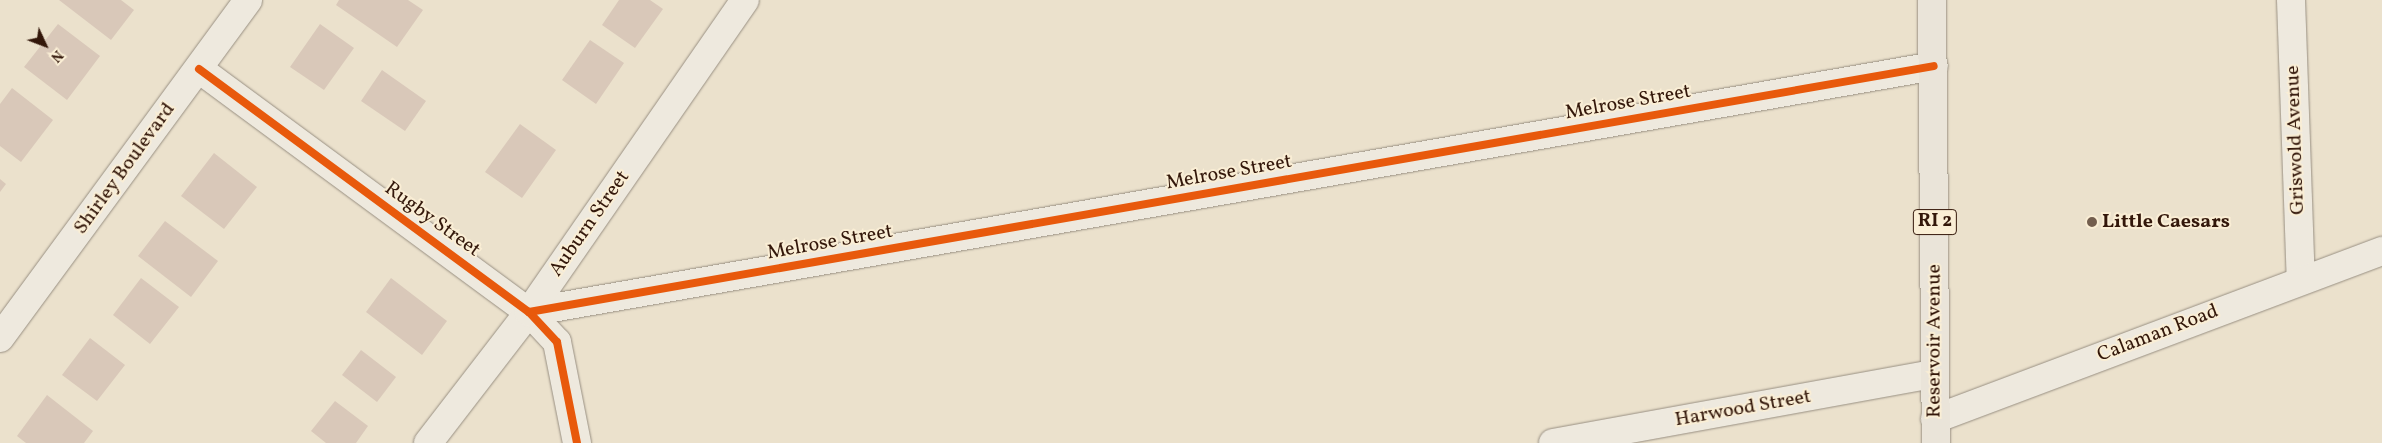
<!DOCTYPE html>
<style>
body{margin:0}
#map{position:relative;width:2382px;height:443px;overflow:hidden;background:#ebe1cc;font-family:Vollkorn,serif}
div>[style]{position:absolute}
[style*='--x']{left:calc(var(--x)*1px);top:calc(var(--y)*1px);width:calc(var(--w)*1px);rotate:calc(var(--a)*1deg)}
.building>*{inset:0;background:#d9c8b9}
.roads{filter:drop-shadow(0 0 1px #988f82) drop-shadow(0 0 1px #988f82)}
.street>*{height:28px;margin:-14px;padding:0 14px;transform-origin:14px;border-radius:14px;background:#eee9de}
.primary>*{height:28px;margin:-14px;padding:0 14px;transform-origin:14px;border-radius:14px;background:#eae4d9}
.cycleway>*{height:8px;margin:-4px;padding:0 4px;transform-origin:4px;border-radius:4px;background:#e8590c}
.dots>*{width:14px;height:14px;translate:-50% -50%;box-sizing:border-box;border:2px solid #faeed5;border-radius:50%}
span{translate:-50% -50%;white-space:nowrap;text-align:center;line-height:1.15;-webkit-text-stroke:4px #faeed5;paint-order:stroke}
.shield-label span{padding:1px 4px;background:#faeed5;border:1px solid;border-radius:4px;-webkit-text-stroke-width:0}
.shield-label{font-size:19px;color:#33170a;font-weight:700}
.street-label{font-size:20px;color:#33170a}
.poi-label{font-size:20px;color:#33170a;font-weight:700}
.left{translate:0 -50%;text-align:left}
.north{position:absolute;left:20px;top:20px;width:50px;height:50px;-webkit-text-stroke:4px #faeed5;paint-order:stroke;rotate:133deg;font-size:14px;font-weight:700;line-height:20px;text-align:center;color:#33170a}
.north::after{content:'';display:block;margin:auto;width:18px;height:22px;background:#33170a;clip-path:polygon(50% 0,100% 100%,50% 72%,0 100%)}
</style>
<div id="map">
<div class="building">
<div style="clip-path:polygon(59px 0,121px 0,134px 10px,111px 40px)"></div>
<div style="clip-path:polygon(339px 0,408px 0,423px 10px,397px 47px,336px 5px)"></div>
<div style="clip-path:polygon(619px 0,650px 0,663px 9px,635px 48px,602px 25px)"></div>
<div style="clip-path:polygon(58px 24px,100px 56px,67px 100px,24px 67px)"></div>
<div style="clip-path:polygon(320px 24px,354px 48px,324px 90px,290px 67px)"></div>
<div style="clip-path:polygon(590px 40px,624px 63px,596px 104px,562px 80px)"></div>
<div style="clip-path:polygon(382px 70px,426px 101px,405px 131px,361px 101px)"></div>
<div style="clip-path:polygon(12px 88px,53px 120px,21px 162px,0 146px,0 104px)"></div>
<div style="clip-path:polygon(520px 124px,556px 150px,522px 198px,485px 172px)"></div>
<div style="clip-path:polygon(214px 153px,257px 187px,224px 229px,181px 196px)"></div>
<div style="clip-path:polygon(0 179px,6px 184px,0 192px)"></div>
<div style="clip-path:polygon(165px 221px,218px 261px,191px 297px,138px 256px)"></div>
<div style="clip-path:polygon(141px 278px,179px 307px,150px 344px,113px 315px)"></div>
<div style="clip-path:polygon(391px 278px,447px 321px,422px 355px,366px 312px)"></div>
<div style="clip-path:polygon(90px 338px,125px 365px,97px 401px,62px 375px)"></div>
<div style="clip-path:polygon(361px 350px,396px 377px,377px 402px,342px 375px)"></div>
<div style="clip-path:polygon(47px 395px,93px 431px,84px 443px,26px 443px,17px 436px)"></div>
<div style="clip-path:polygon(335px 401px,368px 426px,356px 443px,326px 443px,311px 431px)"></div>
</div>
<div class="roads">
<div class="street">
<div style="--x:2291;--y:0;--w:280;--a:88"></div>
<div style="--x:199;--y:69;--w:410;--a:36.4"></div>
<div style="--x:529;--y:312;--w:41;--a:47"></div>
<div style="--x:557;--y:342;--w:103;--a:78.8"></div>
<div style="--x:529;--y:312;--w:1426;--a:-9.93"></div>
<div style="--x:0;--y:338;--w:419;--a:-53.7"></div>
<div style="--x:1935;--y:419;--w:478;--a:-20.6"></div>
<div style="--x:428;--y:443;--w:165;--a:-52.4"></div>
<div style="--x:529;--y:312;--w:379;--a:-55.3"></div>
<div style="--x:1553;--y:443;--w:386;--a:-10.3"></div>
</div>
<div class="primary">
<div style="--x:1932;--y:0;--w:443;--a:89.5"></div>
</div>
</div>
<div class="cycleway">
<div style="--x:199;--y:69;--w:410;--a:36.4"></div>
<div style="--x:529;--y:312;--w:41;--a:47"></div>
<div style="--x:557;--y:342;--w:103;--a:78.8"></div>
<div style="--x:529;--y:312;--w:1426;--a:-9.93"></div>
</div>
<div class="dots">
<div style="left:2092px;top:222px;background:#735e4e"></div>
</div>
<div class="shield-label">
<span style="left:1935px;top:222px">RI 2</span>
</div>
<div class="street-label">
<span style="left:1628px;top:103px;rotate:-10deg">Melrose Street</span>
<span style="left:2296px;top:140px;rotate:-92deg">Griswold Avenue</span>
<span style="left:125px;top:169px;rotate:-54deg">Shirley Boulevard</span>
<span style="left:1229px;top:173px;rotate:-10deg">Melrose Street</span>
<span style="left:432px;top:220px;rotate:36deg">Rugby Street</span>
<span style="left:590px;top:224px;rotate:-55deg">Auburn Street</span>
<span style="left:830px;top:243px;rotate:-10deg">Melrose Street</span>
<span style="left:2158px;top:334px;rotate:-21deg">Calaman Road</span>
<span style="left:1935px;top:341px;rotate:-90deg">Reservoir Avenue</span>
<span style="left:1743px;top:409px;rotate:-10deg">Harwood Street</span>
</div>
<div class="poi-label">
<span class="left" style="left:2102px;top:222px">Little Caesars</span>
</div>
<div class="north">N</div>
</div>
